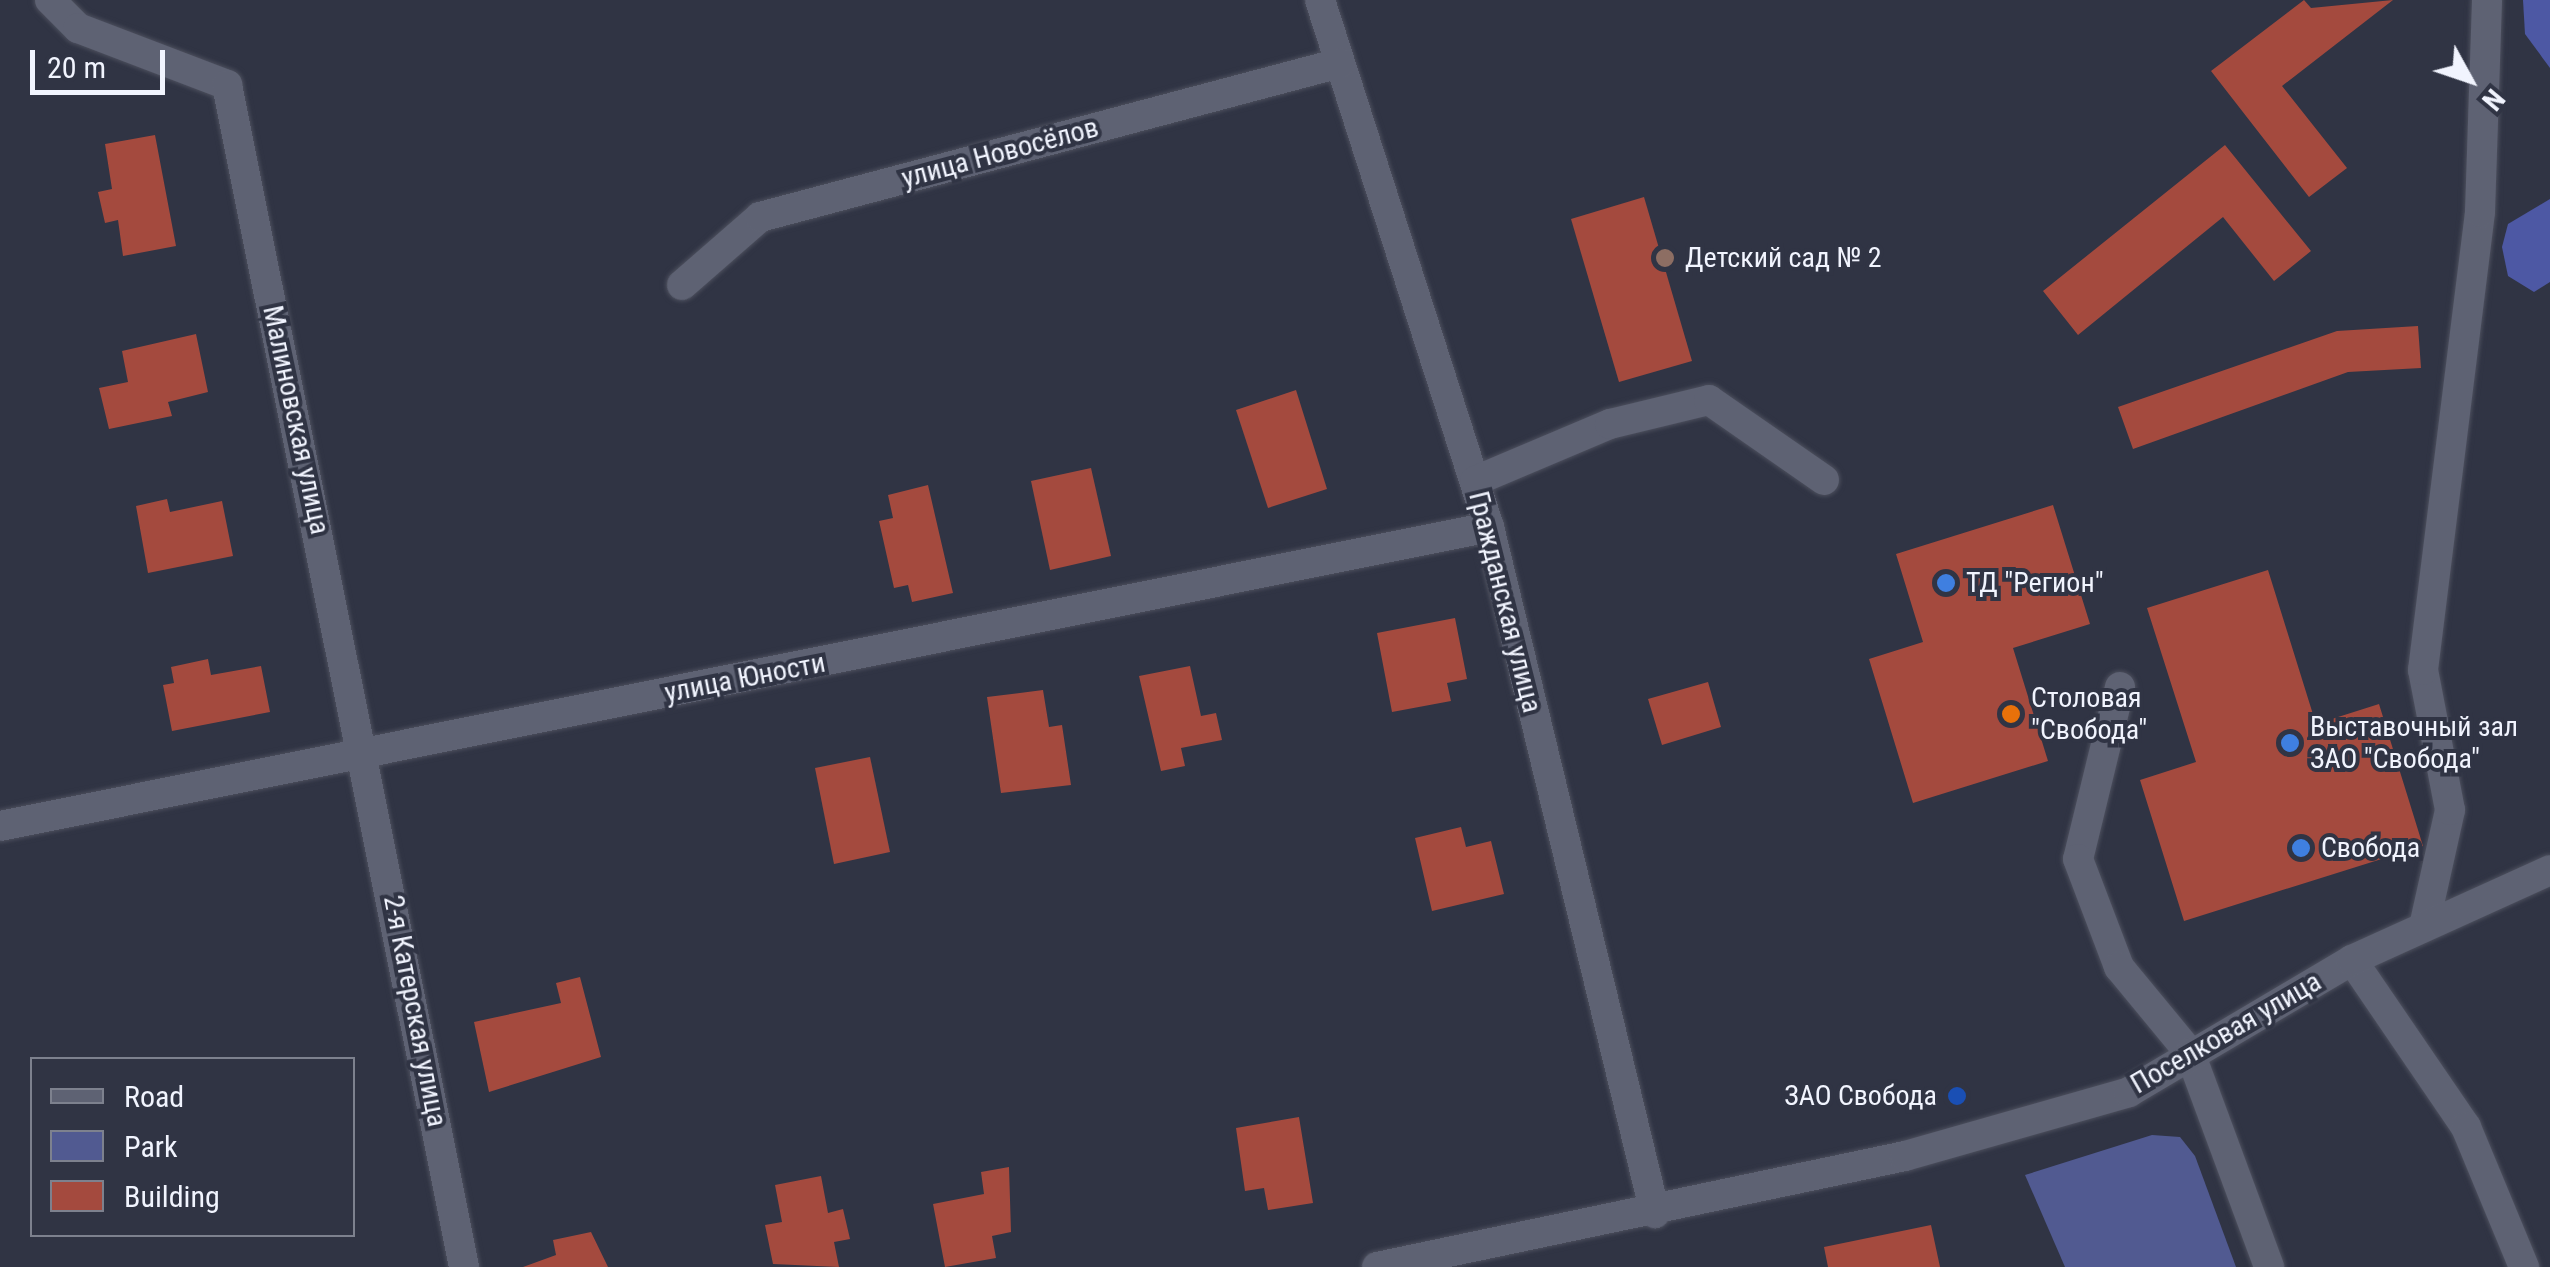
<!DOCTYPE html>
<meta charset="utf-8">
<style>
body{margin:0}
#map{position:relative;width:2550px;height:1267px;overflow:hidden;background:#303444;font-family:"Roboto Condensed",sans-serif}
div>[style]{position:absolute}
[style*='--x']{left:calc(var(--x)*1px);top:calc(var(--y)*1px);width:calc(var(--w)*1px);rotate:calc(var(--a)*1deg)}
.green>*{inset:0;background:#515a91}
.forest>*{inset:0;background:#4d58a4}
.building>*{inset:0;background:#a44a3e}
.roads{filter:drop-shadow(0 0 2px #4c4f5d) drop-shadow(0 0 2px #4c4f5d)}
.minor>*{height:30px;margin:-15px;padding:0 15px;transform-origin:15px;border-radius:15px;background:#5e6273}
.dots>*{width:28px;height:28px;translate:-50% -50%;box-sizing:border-box;border:5px solid #303444;border-radius:50%}
span{translate:-50% -50%;white-space:nowrap;text-align:center;line-height:1.15;-webkit-text-stroke:8px #303444;paint-order:stroke}
.street-label{font-size:28px;color:#f1f4fe}
.poi-label{font-size:28px;color:#f1f4fe}
.left{translate:0 -50%;text-align:left}
.right{translate:-100% -50%;text-align:right}
.legend{position:absolute;left:30px;top:1057px;width:325px;height:180px;box-sizing:border-box;background:#303444;border:2px solid #7d818e;margin:0;padding:12px 18px;list-style:none;font-size:30px;color:#f1f4fe}
.legend li{display:flex;align-items:center;gap:20px;height:50px}
.legend b{width:50px;border:2px solid #7d818e}
.north{position:absolute;left:2420px;top:30px;width:100px;height:100px;-webkit-text-stroke:8px #303444;paint-order:stroke;rotate:130deg;font-size:28px;font-weight:700;line-height:40px;text-align:center;color:#f1f4fe}
.north::after{content:'';display:block;margin:auto;width:35px;height:45px;background:#f1f4fe;clip-path:polygon(50% 0,100% 100%,50% 72%,0 100%)}
.scale{position:absolute;left:30px;top:50px;width:135px;height:45px;box-sizing:border-box;border:5px solid #f1f4fe;border-top:0;padding-left:12px;font-size:30px;line-height:35px;white-space:nowrap;color:#f1f4fe;-webkit-text-stroke:8px #303444;paint-order:stroke}
</style>
<div id="map">
<div class="green">
<div style="clip-path:polygon(2152px 1135px,2180px 1137px,2195px 1156px,2236px 1267px,2065px 1267px,2025px 1175px)"></div>
</div>
<div class="forest">
<div style="clip-path:polygon(2523px 0,2550px 0,2550px 68px,2525px 34px)"></div>
<div style="clip-path:polygon(2550px 199px,2550px 282px,2534px 292px,2508px 276px,2502px 247px,2508px 224px)"></div>
</div>
<div class="building">
<div style="clip-path:polygon(2304px 0,2311px 8px,2393px 0,2282px 86px,2347px 168px,2309px 197px,2211px 71px)"></div>
<div style="clip-path:polygon(155px 135px,176px 246px,123px 256px,118px 220px,105px 223px,98px 192px,112px 189px,105px 144px)"></div>
<div style="clip-path:polygon(2225px 145px,2311px 251px,2274px 281px,2223px 217px,2078px 335px,2043px 291px)"></div>
<div style="clip-path:polygon(1644px 197px,1692px 361px,1619px 382px,1571px 219px)"></div>
<div style="clip-path:polygon(2418px 326px,2421px 368px,2348px 372px,2133px 449px,2118px 407px,2337px 331px)"></div>
<div style="clip-path:polygon(196px 334px,208px 392px,168px 402px,172px 416px,109px 429px,99px 388px,128px 382px,122px 351px)"></div>
<div style="clip-path:polygon(1296px 390px,1327px 489px,1268px 508px,1236px 410px)"></div>
<div style="clip-path:polygon(1091px 468px,1111px 556px,1050px 570px,1031px 481px)"></div>
<div style="clip-path:polygon(928px 485px,953px 593px,912px 602px,908px 585px,894px 588px,879px 521px,893px 518px,888px 495px)"></div>
<div style="clip-path:polygon(167px 499px,170px 512px,222px 501px,233px 556px,148px 573px,136px 506px)"></div>
<div style="clip-path:polygon(2053px 505px,2090px 624px,2013px 648px,2048px 761px,1913px 803px,1869px 659px,1923px 642px,1896px 554px)"></div>
<div style="clip-path:polygon(2268px 570px,2316px 724px,2379px 704px,2423px 846px,2184px 921px,2140px 780px,2196px 762px,2147px 608px)"></div>
<div style="clip-path:polygon(1455px 618px,1467px 679px,1447px 683px,1451px 701px,1392px 712px,1377px 633px)"></div>
<div style="clip-path:polygon(208px 659px,211px 675px,261px 666px,270px 712px,172px 731px,163px 685px,174px 683px,171px 667px)"></div>
<div style="clip-path:polygon(1190px 666px,1201px 716px,1216px 713px,1222px 740px,1181px 748px,1185px 766px,1161px 771px,1139px 676px)"></div>
<div style="clip-path:polygon(1708px 682px,1721px 727px,1662px 745px,1648px 699px)"></div>
<div style="clip-path:polygon(1043px 690px,1049px 727px,1062px 725px,1071px 785px,1001px 793px,987px 697px)"></div>
<div style="clip-path:polygon(870px 757px,890px 852px,834px 864px,815px 768px)"></div>
<div style="clip-path:polygon(1461px 827px,1466px 847px,1491px 841px,1504px 894px,1432px 911px,1415px 838px)"></div>
<div style="clip-path:polygon(580px 977px,601px 1057px,489px 1092px,474px 1022px,561px 1003px,556px 983px)"></div>
<div style="clip-path:polygon(1299px 1117px,1313px 1203px,1268px 1210px,1264px 1188px,1245px 1191px,1236px 1128px)"></div>
<div style="clip-path:polygon(1009px 1167px,1011px 1232px,992px 1236px,996px 1258px,945px 1267px,933px 1204px,984px 1194px,981px 1172px)"></div>
<div style="clip-path:polygon(821px 1176px,828px 1213px,843px 1209px,850px 1239px,834px 1242px,839px 1267px,773px 1264px,765px 1225px,782px 1222px,775px 1185px)"></div>
<div style="clip-path:polygon(1931px 1225px,1940px 1267px,1828px 1267px,1824px 1247px)"></div>
<div style="clip-path:polygon(591px 1232px,608px 1267px,523px 1267px,556px 1255px,553px 1240px)"></div>
</div>
<div class="roads">
<div class="minor">
<div style="--x:50;--y:0;--w:40;--a:45"></div>
<div style="--x:78;--y:28;--w:160;--a:20.9"></div>
<div style="--x:227;--y:85;--w:1206;--a:78.66"></div>
<div style="--x:1320;--y:0;--w:553;--a:72.22"></div>
<div style="--x:1489;--y:527;--w:706;--a:76.4"></div>
<div style="--x:682;--y:285;--w:103;--a:-41.1"></div>
<div style="--x:760;--y:217;--w:600;--a:-14.87"></div>
<div style="--x:1475;--y:481;--w:147;--a:-22.9"></div>
<div style="--x:1610;--y:424;--w:102;--a:-13.6"></div>
<div style="--x:1709;--y:400;--w:140;--a:34.8"></div>
<div style="--x:2120;--y:687;--w:177;--a:103.7"></div>
<div style="--x:2078;--y:859;--w:116;--a:69.2"></div>
<div style="--x:2119;--y:967;--w:112;--a:50.5"></div>
<div style="--x:2190;--y:1053;--w:228;--a:69.7"></div>
<div style="--x:0;--y:826;--w:1519;--a:-11.35"></div>
<div style="--x:2425;--y:922;--w:115;--a:-77.4"></div>
<div style="--x:2450;--y:810;--w:143;--a:-100.9"></div>
<div style="--x:2423;--y:670;--w:462;--a:-82.9"></div>
<div style="--x:2480;--y:212;--w:212;--a:-88.1"></div>
<div style="--x:2352;--y:960;--w:202;--a:55.7"></div>
<div style="--x:2466;--y:1127;--w:152;--a:67.5"></div>
<div style="--x:1377;--y:1267;--w:540;--a:-11.87"></div>
<div style="--x:1905;--y:1156;--w:233;--a:-15.9"></div>
<div style="--x:2129;--y:1092;--w:259;--a:-30.6"></div>
<div style="--x:2352;--y:960;--w:217;--a:-24.4"></div>
</div>
</div>
<div class="dots">
<div style="left:1665px;top:258px;background:#8d6e63"></div>
<div style="left:1946px;top:583px;background:#3f7fe0"></div>
<div style="left:2011px;top:714px;background:#e8710a"></div>
<div style="left:2290px;top:743px;background:#3f7fe0"></div>
<div style="left:2301px;top:848px;background:#3f7fe0"></div>
<div style="left:1957px;top:1096px;background:#1a4fb4"></div>
</div>
<div class="street-label">
<span style="left:1000px;top:153px;rotate:-15deg">улица Новосёлов</span>
<span style="left:296px;top:420px;rotate:78deg">Малиновская улица</span>
<span style="left:1505px;top:602px;rotate:76deg">Гражданская улица</span>
<span style="left:745px;top:678px;rotate:-11deg">улица Юности</span>
<span style="left:415px;top:1011px;rotate:79deg">2-я Катерская улица</span>
<span style="left:2226px;top:1033px;rotate:-30deg">Поселковая улица</span>
</div>
<div class="poi-label">
<span class="left" style="left:1685px;top:258px">Детский сад № 2</span>
<span class="left" style="left:1966px;top:583px">ТД "Регион"</span>
<span class="left" style="left:2031px;top:714px">Столовая<br>"Свобода"</span>
<span class="left" style="left:2310px;top:743px">Выставочный зал<br>ЗАО "Свобода"</span>
<span class="left" style="left:2321px;top:848px">Свобода</span>
<span class="right" style="left:1937px;top:1096px">ЗАО Свобода</span>
</div>
<ul class="legend">
<li><b style="height:12px;background:#5e6273"></b>Road</li>
<li><b style="height:28px;background:#515a91"></b>Park</li>
<li><b style="height:28px;background:#a44a3e"></b>Building</li>
</ul>
<div class="north">N</div>
<div class="scale">20 m</div>
</div>
